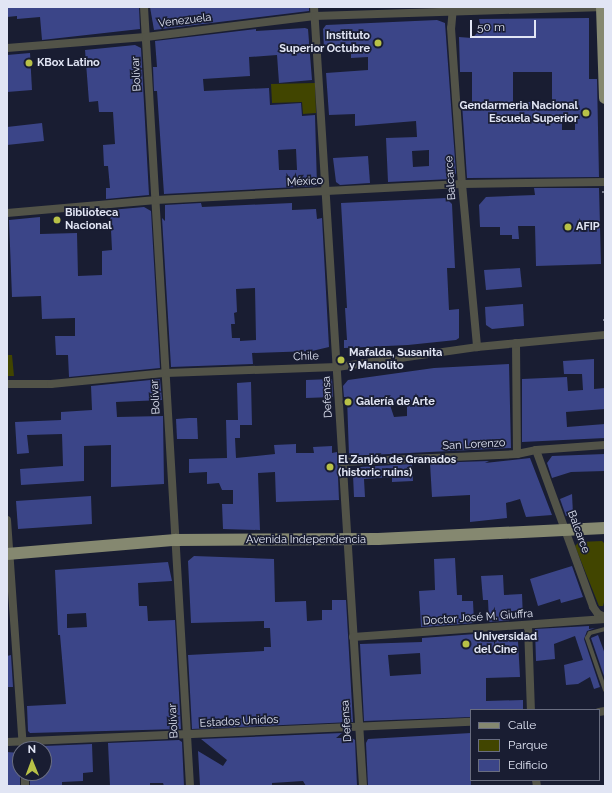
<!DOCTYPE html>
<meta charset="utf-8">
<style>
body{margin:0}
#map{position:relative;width:612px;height:793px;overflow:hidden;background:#191d32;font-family:Raleway,sans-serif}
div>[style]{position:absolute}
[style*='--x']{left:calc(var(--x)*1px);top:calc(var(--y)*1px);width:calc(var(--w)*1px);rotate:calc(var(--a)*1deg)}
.green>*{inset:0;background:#414500}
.building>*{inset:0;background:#3b4588}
.path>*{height:1.5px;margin-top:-0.75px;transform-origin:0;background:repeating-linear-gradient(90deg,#74788a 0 2px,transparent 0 5px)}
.lane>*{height:4px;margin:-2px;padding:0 2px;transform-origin:2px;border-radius:2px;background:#525348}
.street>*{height:8px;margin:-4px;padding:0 4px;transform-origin:4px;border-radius:4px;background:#525348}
.primary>*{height:12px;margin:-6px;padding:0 6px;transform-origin:6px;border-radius:6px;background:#858870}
.dots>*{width:11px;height:11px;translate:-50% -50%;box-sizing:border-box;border:2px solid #191d32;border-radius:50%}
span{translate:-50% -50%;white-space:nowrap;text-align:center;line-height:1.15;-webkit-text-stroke:3.5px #191d32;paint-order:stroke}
.street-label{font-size:11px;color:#e1e5f4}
.poi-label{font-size:11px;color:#e1e5f4;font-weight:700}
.right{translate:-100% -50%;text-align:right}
.left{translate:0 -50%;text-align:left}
.frame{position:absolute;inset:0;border:8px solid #e1e5f4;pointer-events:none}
.legend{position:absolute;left:470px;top:709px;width:130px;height:72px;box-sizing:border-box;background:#191d32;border:1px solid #696d80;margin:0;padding:5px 7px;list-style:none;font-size:12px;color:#e1e5f4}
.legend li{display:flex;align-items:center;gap:8px;height:20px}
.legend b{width:20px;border:1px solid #696d80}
.north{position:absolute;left:12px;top:741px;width:40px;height:40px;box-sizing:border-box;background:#191d32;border:1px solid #696d80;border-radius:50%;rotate:359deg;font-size:11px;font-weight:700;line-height:16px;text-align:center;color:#e1e5f4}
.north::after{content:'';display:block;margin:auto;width:14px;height:18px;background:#b8c147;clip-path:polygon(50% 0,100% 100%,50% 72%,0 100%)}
.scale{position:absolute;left:470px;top:20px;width:66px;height:18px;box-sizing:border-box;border:2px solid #e1e5f4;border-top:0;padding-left:5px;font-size:12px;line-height:14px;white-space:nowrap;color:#e1e5f4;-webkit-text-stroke:3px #191d32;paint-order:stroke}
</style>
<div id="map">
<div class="green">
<div style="clip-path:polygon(315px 83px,316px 113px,303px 114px,302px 102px,272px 103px,271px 84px)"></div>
<div style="clip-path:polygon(7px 355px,12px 355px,14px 376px,7px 376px)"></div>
<div style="clip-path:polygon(602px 541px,605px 544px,605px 599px,603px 606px,599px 606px,575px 546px,579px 542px)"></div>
</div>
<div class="building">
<div style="clip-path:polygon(7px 7px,139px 7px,140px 29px,42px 40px,40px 17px,17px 19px,17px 16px,7px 17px)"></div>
<div style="clip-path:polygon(150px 7px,309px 7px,309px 11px,154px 30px)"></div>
<div style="clip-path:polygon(evenodd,589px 18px,589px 79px,597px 79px,599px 177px,467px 178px,462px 104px,472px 103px,472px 72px,460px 72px,459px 37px,472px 38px,481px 29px,479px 19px,589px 18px,513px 72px,552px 72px,552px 102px,513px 102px,513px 72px,589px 18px,562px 117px,575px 117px,575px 130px,562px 130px,562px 117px)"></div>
<div style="clip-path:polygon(evenodd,437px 20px,445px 23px,456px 173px,452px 179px,388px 182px,386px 138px,417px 137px,416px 121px,355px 126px,355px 114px,329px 115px,326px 73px,368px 70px,368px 57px,351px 58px,351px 48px,324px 49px,323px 29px,326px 25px,437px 20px,429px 150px,429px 166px,413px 167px,412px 151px,429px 150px)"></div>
<div style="clip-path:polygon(evenodd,305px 28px,308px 29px,312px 80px,279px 83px,277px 55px,249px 57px,250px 76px,203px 79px,204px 91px,269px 88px,270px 105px,301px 103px,302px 116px,315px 115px,317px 186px,164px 194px,157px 91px,154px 91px,153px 67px,157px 67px,155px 41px,256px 29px,256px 31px,305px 28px,296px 149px,297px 170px,279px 170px,278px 150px,296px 149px)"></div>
<div style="clip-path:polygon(135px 45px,141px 48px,149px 195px,106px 199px,106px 188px,110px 188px,108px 166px,104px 166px,103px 145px,115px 144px,113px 112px,99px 112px,98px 101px,89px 102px,85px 50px)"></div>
<div style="clip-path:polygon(30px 53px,32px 90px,7px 92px,7px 55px)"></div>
<div style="clip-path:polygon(42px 123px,44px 141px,7px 145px,7px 127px)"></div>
<div style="clip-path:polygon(368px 156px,370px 183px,340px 185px,336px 182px,333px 158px)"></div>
<div style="clip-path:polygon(534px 188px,599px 188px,601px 264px,536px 266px,535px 226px,518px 226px,519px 239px,512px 239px,512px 235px,500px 235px,500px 227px,480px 227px,479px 205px,486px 197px,535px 195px)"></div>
<div style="clip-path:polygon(446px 198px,452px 204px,455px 268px,447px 268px,449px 310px,459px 309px,459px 338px,456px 340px,408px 345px,344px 348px,344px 340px,347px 340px,345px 308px,347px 308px,341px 203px)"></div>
<div style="clip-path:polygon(evenodd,201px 203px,202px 207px,292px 203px,292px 210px,316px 209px,317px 219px,322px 218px,329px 347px,312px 351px,252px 353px,253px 364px,171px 367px,162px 218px,165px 221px,165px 205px,201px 203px,255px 288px,256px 340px,240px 341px,240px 338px,232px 338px,231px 324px,235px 324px,234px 313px,237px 312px,236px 289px,255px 288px)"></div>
<div style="clip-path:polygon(144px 207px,151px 211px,160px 368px,69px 377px,68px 355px,56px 355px,55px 336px,75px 336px,75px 318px,42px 319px,41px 296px,12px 297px,9px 220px,40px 217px,40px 234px,77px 233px,78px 276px,102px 275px,102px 251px,112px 250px,110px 210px)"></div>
<div style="clip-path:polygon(520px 268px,522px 287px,486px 290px,484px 270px)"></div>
<div style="clip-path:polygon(523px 304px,524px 326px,492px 329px,486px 325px,485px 307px)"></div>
<div style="clip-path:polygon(594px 359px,594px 389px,605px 388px,605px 409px,566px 412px,567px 427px,605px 424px,605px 438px,522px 442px,522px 379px,567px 377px,568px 391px,583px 390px,582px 374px,564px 374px,563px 361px)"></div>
<div style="clip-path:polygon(evenodd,509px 364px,511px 448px,349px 456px,347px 397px,344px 397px,343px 386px,348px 380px,434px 368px,509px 364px,407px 401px,407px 416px,394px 417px,390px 405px,407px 401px)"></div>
<div style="clip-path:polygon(160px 379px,162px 400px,116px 402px,117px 417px,163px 416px,164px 484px,111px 487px,111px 445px,84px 446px,84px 481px,21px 485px,20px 469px,63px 466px,62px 434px,27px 435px,29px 453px,17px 454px,15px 422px,61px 420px,61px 412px,92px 410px,91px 386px)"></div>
<div style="clip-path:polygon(332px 379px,333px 397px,306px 398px,306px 380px)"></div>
<div style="clip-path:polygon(251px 382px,252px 425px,240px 425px,240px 438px,235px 438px,236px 458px,275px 454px,274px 445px,296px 444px,296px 453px,314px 453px,313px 447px,332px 446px,332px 453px,337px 452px,339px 500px,276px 502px,275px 472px,258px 473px,260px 530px,223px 529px,222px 504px,233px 504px,233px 490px,222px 490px,219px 483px,207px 484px,207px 472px,189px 473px,189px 459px,227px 458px,226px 420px,238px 420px,237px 383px)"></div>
<div style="clip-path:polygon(189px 418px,197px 418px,198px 439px,177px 439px,176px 419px)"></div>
<div style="clip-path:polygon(605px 454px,605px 471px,571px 472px,552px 478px,547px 463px,552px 456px)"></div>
<div style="clip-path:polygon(530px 458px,552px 515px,526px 517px,520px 499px,506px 503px,507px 518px,470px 522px,470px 495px,432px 497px,430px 463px,489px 461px,485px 463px)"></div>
<div style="clip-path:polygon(412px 464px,413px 481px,392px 482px,392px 477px,364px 479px,365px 497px,354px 497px,353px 475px,360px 467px)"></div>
<div style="clip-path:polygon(572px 494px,573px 514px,566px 516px,560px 499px)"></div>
<div style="clip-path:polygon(91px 496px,92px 524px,18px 529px,16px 501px)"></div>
<div style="clip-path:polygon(194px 556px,274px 559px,275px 602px,306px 601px,307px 621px,322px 620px,322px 610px,332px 610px,332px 600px,346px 600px,353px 722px,192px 729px,188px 655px,264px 651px,264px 647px,271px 647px,270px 628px,264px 628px,264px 621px,191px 623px,188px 561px)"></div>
<div style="clip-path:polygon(455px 558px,457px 595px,462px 595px,462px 601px,473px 601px,474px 623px,421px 627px,419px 591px,435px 590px,434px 559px)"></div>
<div style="clip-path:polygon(evenodd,168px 562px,172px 581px,138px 583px,139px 606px,147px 606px,148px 621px,175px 620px,181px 729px,30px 733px,28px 731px,27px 706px,66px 704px,60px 635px,58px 635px,55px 570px,168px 562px,86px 613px,87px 627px,67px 628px,67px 614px,86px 613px)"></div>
<div style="clip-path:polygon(572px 566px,583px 597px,561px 603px,560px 599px,538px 606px,530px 579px)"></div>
<div style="clip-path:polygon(503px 575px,504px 595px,522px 594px,523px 619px,489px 622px,488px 600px,483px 600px,481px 576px)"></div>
<div style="clip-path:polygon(589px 626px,589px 629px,595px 628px,587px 631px,584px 639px,600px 687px,594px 689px,590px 677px,578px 684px,566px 685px,564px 665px,583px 660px,575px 636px,554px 644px,555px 659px,536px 661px,535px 629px)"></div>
<div style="clip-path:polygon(evenodd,475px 634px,475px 639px,516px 638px,518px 641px,520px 677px,486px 678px,486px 701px,523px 700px,523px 710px,471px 710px,471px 717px,364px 721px,360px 644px,422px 642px,422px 638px,475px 634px,420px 653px,421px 674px,390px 676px,388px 655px,420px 653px)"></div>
<div style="clip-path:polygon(598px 635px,605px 654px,605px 679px,591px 638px)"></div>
<div style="clip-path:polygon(11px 655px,13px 687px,7px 687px,7px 656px)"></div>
<div style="clip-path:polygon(342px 733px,336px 738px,352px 738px,355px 740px,357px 786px,306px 786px,303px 781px,272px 783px,272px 786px,200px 786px,198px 751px,223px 766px,227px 760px,201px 739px)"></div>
<div style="clip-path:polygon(471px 733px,471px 786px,368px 786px,366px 743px,368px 739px)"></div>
<div style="clip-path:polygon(179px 740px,182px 742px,184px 786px,164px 786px,163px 783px,150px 783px,150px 786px,110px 786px,108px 743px)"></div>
<div style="clip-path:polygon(92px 744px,93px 772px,83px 773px,83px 781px,62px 782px,62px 786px,30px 786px,30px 773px,44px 773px,44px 746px)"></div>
<div style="clip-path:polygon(7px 752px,20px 753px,20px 786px,7px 786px)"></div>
</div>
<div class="path">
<div style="--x:602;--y:192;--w:3;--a:0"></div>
<div style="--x:603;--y:320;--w:2;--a:0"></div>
</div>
<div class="lane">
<div style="--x:605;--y:629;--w:16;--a:165"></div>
<div style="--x:590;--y:633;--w:6;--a:121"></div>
<div style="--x:587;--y:638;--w:55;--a:70.9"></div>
</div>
<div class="street">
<div style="--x:144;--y:7;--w:780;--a:86.62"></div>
<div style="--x:314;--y:7;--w:781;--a:86.4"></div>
<div style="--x:453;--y:7;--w:21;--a:95"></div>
<div style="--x:451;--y:28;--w:156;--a:86"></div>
<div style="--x:462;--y:184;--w:164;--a:84.7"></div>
<div style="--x:7;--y:48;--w:139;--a:-4.5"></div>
<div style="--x:146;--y:37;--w:170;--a:-7.1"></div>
<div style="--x:315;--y:16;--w:290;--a:-1.8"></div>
<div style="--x:7;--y:213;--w:150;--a:-5"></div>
<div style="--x:156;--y:200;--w:306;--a:-3"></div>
<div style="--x:462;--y:184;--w:143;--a:-0.8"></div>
<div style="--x:516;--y:343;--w:111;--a:89.5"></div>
<div style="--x:7;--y:384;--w:44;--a:0"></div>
<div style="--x:51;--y:384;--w:116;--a:-5.5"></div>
<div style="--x:166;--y:373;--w:171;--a:-2"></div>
<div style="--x:337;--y:367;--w:141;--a:-8.1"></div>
<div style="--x:477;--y:347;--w:129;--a:-5.4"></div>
<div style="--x:536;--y:450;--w:167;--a:70"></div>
<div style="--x:593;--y:607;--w:9;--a:54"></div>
<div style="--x:598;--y:614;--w:8;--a:23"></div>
<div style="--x:343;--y:462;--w:174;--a:-2.6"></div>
<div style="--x:517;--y:454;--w:19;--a:-12"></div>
<div style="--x:536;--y:450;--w:69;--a:-4.1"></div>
<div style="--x:7;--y:520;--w:230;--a:86"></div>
<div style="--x:528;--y:626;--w:84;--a:88"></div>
<div style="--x:353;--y:637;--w:253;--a:-4.1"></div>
<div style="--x:599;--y:712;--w:6;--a:-9"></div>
<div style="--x:7;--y:742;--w:464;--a:-2.5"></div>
<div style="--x:25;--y:773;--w:13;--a:90"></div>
<div style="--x:536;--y:780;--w:6;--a:81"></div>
</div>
<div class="primary">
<div style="--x:602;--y:7;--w:91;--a:88.1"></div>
<div style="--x:7;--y:554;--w:169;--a:-4.8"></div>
<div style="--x:175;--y:540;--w:203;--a:-0.3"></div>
<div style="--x:378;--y:539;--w:227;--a:-2.8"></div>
</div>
<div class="dots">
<div style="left:378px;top:43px;background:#b8c147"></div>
<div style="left:29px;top:63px;background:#b8c147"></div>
<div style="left:586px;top:113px;background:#b8c147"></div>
<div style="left:57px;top:220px;background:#b8c147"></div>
<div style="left:568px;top:227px;background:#b8c147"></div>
<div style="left:341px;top:360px;background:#b8c147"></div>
<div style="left:348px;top:402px;background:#b8c147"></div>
<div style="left:330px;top:467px;background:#b8c147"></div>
<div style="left:466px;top:644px;background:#b8c147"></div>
</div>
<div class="street-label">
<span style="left:185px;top:21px;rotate:-7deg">Venezuela</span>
<span style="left:137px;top:74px;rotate:-93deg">Bolívar</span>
<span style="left:451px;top:178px;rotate:-94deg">Balcarce</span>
<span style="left:305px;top:182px;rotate:-3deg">México</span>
<span style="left:306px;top:357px;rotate:-2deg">Chile</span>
<span style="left:156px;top:397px;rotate:-93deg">Bolívar</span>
<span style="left:328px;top:397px;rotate:-93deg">Defensa</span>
<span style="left:474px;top:445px;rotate:-3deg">San Lorenzo</span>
<span style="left:578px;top:532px;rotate:70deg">Balcarce</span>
<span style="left:306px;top:540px">Avenida Independencia</span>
<span style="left:478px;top:618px;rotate:-4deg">Doctor José M. Giuffra</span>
<span style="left:174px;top:721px;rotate:-93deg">Bolívar</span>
<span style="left:347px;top:721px;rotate:-94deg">Defensa</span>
<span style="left:239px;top:722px;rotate:-3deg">Estados Unidos</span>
</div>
<div class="poi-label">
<span class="right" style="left:370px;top:43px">Instituto<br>Superior Octubre</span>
<span class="left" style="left:37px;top:63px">KBox Latino</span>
<span class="right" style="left:578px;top:113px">Gendarmeria Nacional<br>Escuela Superior</span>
<span class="left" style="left:65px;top:220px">Biblioteca<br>Nacional</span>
<span class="left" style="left:576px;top:227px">AFIP</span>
<span class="left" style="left:349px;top:360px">Mafalda, Susanita<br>y Manolito</span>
<span class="left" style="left:356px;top:402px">Galería de Arte</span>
<span class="left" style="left:338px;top:467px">El Zanjón de Granados<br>(historic ruins)</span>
<span class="left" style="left:474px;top:644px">Universidad<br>del Cine</span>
</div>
<div class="frame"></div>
<ul class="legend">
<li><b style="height:5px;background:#858870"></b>Calle</li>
<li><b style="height:11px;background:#414500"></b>Parque</li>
<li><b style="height:11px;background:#3b4588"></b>Edificio</li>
</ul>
<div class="north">N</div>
<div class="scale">50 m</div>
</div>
